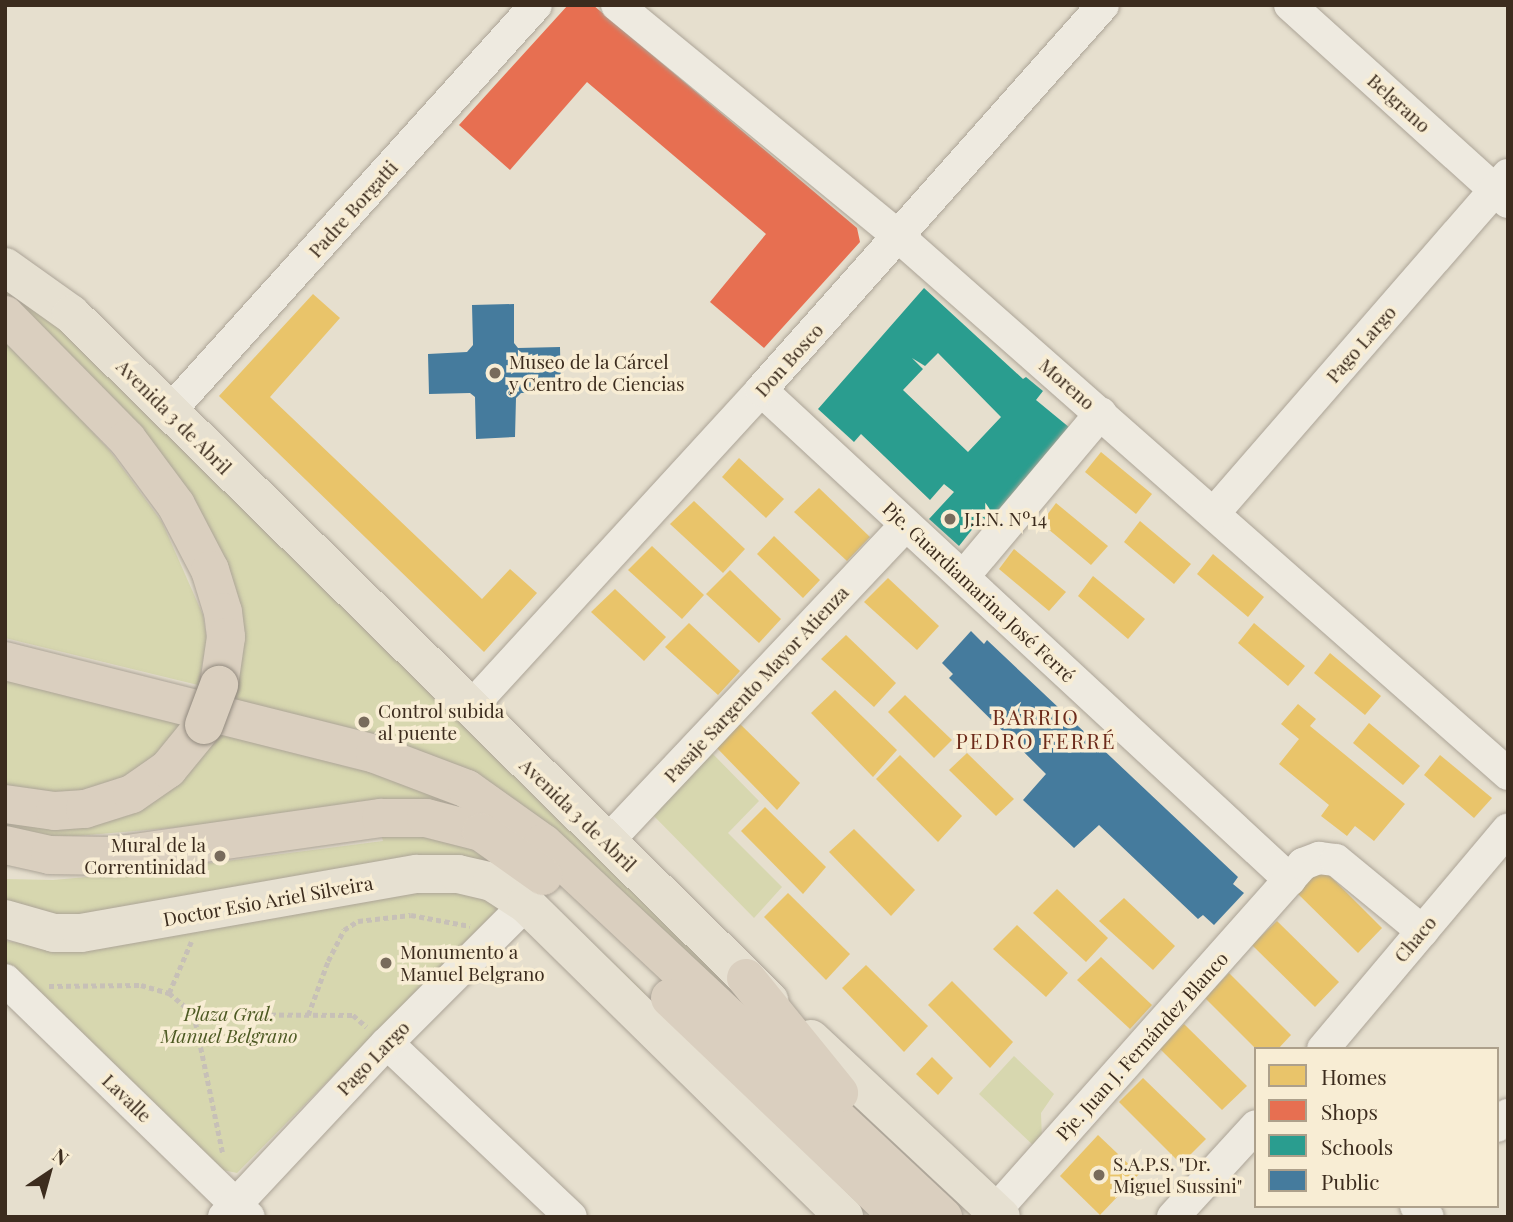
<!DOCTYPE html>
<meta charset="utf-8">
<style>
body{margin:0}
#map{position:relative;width:1513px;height:1222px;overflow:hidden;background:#e6dfce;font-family:"Playfair Display",serif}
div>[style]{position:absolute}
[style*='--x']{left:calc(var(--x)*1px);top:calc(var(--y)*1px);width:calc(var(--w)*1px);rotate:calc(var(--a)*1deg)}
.green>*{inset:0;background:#d7d7af}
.homes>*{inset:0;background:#e9c46a}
.shops>*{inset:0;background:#e76f51}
.schools>*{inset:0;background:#2a9d8f}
.public>*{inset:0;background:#457b9d}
.path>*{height:4.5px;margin-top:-2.25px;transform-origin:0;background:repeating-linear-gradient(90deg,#c7c0b7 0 5px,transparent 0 8.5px)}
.roads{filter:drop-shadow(0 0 2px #aca497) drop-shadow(0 0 2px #aca497)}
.minor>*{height:32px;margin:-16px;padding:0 16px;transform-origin:16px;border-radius:16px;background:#eeeae0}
.major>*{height:38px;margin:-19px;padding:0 19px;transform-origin:19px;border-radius:19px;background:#e6e0d1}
.highway>*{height:38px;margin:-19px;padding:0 19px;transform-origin:19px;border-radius:19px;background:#dacfbf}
.bridges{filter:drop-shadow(0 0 2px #91897e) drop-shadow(0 0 2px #91897e)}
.highway-bridge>*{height:38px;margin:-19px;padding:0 19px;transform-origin:19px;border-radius:19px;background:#dacfbf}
.dots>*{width:19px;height:19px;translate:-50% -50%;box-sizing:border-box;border:4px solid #f8edd4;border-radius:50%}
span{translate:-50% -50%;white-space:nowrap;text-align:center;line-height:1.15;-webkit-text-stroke:7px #f8edd4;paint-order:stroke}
.street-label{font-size:19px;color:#3c2c1e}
.poi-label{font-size:19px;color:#3c2c1e}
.left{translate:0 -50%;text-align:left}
.right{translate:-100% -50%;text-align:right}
.park-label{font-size:19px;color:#4d5a23;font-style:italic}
.neighbourhood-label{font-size:21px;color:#6c2a1a;letter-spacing:2px}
.frame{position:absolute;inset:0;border:7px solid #3c2c1e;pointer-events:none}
.legend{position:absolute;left:1254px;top:1047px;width:245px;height:161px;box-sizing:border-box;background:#f8edd4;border:2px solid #ada08b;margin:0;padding:9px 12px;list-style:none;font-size:21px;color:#3c2c1e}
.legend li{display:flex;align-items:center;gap:14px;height:35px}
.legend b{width:35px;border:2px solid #ada08b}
.north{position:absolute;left:14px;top:1138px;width:70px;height:70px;-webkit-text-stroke:5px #f8edd4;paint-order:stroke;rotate:36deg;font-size:19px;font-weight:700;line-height:28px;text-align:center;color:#3c2c1e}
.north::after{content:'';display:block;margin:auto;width:24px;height:32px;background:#3c2c1e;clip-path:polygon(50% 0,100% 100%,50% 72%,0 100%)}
</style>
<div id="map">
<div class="green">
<div style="clip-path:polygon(5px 280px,36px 298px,775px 1027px,846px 1109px,537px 830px,223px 711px,239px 615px,5px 308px)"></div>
<div style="clip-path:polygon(5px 337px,110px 451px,162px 522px,203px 615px,207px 640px,198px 685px,5px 638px)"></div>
<div style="clip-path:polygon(5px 676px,186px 724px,158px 755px,111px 785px,74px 796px,5px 787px)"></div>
<div style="clip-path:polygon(219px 724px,395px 767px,501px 820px,369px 811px,76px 836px,43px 837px,5px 830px,5px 814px,45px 821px)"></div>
<div style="clip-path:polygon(710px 751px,759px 801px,728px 833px,782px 887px,754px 918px,649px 811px)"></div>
<div style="clip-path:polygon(380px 831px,451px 835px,527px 880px,642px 990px,713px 1073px,483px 872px,118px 920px,5px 914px,5px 879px,53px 880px,132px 873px,383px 841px)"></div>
<div style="clip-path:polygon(451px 879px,501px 906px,237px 1173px,218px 1169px,5px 963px,5px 941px,27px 944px)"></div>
<div style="clip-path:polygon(1014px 1056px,1054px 1094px,1041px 1113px,1042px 1140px,1035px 1147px,979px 1094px)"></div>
</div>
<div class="homes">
<div style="clip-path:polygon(313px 294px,340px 318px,270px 397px,482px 599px,510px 569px,537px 593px,484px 652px,219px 396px)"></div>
<div style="clip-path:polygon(1101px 452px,1152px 494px,1136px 514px,1085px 472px)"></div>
<div style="clip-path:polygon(739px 458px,784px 499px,766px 518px,722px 477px)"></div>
<div style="clip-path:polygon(819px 488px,870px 537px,847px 561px,794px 512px)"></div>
<div style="clip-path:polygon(694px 501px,745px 549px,723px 573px,670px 524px)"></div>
<div style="clip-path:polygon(1056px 503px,1108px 546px,1091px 565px,1041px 523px)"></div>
<div style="clip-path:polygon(1140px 521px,1191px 564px,1174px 584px,1124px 542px)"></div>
<div style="clip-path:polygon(774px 536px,820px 580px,803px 598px,757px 554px)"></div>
<div style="clip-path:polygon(652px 546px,704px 595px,682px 619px,628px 570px)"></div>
<div style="clip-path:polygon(1014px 549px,1066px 592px,1049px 611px,999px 569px)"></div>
<div style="clip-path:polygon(1213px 554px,1264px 597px,1248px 617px,1197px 574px)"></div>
<div style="clip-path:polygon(730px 570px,781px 619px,759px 643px,706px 594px)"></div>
<div style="clip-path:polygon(1093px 576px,1145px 619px,1128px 639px,1078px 596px)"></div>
<div style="clip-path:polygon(888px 578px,939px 626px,917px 650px,864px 602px)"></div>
<div style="clip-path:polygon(615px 589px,666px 637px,644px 661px,591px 612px)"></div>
<div style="clip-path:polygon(689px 623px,740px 671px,718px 695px,665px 647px)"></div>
<div style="clip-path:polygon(1254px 623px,1305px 666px,1288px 686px,1238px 643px)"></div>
<div style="clip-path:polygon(846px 635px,896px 683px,874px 707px,821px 659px)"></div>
<div style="clip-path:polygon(1330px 653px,1381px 696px,1365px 715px,1314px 673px)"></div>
<div style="clip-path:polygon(835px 690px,897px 750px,873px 777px,811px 713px)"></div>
<div style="clip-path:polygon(905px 695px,952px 740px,934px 758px,888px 712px)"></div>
<div style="clip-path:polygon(1298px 704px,1316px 719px,1310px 726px,1405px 804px,1374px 841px,1355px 826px,1347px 836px,1321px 816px,1329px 805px,1279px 764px,1299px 739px,1281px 724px)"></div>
<div style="clip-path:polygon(739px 723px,800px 783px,777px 810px,715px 746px)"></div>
<div style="clip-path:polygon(1369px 723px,1420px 766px,1403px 785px,1353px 743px)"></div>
<div style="clip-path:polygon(967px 753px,1014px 799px,996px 816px,949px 770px)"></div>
<div style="clip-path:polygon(900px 755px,962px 816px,938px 842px,876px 779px)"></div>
<div style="clip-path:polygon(1440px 755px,1492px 798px,1474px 818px,1424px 775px)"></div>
<div style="clip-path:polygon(765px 807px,826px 867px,803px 894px,741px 831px)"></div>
<div style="clip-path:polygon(854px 829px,915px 890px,891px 916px,829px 852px)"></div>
<div style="clip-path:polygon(1320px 866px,1382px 928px,1358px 953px,1295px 891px)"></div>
<div style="clip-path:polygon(1057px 889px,1108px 938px,1086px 962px,1033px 913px)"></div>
<div style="clip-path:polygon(788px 893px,850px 954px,826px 980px,764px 917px)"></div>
<div style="clip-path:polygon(1124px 898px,1175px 946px,1153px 970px,1099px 921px)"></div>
<div style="clip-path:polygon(1277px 921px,1339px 982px,1315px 1007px,1252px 945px)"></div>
<div style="clip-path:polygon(1017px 925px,1068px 973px,1046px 997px,993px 949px)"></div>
<div style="clip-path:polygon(1101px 957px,1152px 1005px,1130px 1029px,1077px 980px)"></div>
<div style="clip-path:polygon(866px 965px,928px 1026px,904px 1052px,842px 988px)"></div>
<div style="clip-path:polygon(1229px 973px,1291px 1035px,1278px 1049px,1256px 1049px,1205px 998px)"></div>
<div style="clip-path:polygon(952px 981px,1013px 1042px,990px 1068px,928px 1005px)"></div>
<div style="clip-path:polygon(1184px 1024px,1247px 1086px,1222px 1110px,1160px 1049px)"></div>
<div style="clip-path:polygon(932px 1057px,953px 1078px,938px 1095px,916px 1074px)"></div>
<div style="clip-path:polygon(1143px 1078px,1206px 1139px,1181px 1164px,1119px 1102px)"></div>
<div style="clip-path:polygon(1098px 1135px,1139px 1174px,1100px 1215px,1060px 1176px)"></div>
</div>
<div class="shops">
<div style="clip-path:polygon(568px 5px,593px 5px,857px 228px,860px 242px,764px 348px,710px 302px,766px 234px,587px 82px,510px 170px,459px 125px)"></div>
</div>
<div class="schools">
<div style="clip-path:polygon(evenodd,924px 288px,1023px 379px,1026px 377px,1043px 391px,1036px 400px,1070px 428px,988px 522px,982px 517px,959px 546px,929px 519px,954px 492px,944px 484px,930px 500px,861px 434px,854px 442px,818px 409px,924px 288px,938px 353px,1001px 417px,968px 452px,903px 390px,923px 369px,912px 358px,925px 366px,938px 353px)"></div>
</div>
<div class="public">
<div style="clip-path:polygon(514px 304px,514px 343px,518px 348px,560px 347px,561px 393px,521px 393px,516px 398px,515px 437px,476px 439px,475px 397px,470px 393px,429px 394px,428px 354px,467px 352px,473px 345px,472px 305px)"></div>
<div style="clip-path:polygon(971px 631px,984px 644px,987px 640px,1238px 877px,1233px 884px,1244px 893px,1214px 925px,1203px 915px,1198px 919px,1099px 825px,1074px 848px,1023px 800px,1046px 774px,949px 678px,953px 674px,942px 663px)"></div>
</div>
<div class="path">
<div style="--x:49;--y:986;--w:92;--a:-0.6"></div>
<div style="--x:141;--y:985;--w:29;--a:16"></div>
<div style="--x:169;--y:993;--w:33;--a:40"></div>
<div style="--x:194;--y:1014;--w:159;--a:0.4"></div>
<div style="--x:353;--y:1015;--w:18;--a:41"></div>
<div style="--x:169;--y:993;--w:56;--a:-66.7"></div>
<div style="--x:194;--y:1014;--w:143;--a:78.3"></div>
<div style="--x:308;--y:1015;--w:58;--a:-69.7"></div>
<div style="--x:328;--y:961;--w:35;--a:-63"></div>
<div style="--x:344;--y:930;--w:17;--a:-33"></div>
<div style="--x:358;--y:921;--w:53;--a:-6.5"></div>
<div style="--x:411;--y:915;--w:60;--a:10.6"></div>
</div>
<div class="roads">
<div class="minor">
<div style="--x:617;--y:5;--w:365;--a:39.4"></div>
<div style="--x:899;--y:237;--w:812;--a:41.4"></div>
<div style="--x:1290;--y:5;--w:294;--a:42.1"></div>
<div style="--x:761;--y:390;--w:721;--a:42.81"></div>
<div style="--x:169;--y:412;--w:548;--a:-47.96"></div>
<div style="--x:1214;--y:513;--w:448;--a:-49"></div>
<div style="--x:963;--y:577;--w:214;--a:-49.9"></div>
<div style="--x:469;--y:709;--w:432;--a:-47.5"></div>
<div style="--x:761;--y:390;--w:515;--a:-48.38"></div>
<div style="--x:606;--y:843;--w:437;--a:-46.7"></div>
<div style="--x:5;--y:980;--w:340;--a:44.2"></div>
<div style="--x:387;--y:1043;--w:253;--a:43.4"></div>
<div style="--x:1323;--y:1049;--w:287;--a:-49.9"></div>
<div style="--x:1497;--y:1126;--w:16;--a:-45"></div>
<div style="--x:1416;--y:1206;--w:16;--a:43"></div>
<div style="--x:995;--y:1211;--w:464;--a:-48.4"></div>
<div style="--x:1303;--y:864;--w:17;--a:-21"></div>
<div style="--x:1319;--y:858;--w:17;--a:7"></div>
<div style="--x:1336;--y:860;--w:112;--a:39.5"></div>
<div style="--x:224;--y:1217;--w:238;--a:-46.9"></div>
<div style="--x:387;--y:1043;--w:197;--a:-45"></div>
<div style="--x:1173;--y:1217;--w:123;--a:-47.6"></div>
</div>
<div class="major">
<div style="--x:5;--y:267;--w:81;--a:35.5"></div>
<div style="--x:71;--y:314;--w:979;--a:44.5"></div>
<div style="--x:5;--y:919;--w:51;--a:15.9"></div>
<div style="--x:54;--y:933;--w:27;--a:0"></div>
<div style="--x:81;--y:933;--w:341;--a:-10"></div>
<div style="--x:417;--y:874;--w:41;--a:0"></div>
<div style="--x:458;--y:874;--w:35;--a:13"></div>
<div style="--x:492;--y:882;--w:40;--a:32.9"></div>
<div style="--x:526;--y:904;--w:446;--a:44.5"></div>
<div style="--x:811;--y:1039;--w:260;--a:43.1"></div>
</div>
<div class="highway">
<div style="--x:5;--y:315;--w:174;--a:45.5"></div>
<div style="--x:127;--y:439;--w:82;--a:53.4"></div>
<div style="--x:176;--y:505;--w:73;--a:62.4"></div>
<div style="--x:210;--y:570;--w:44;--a:72.8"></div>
<div style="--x:223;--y:612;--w:25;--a:83"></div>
<div style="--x:226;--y:637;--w:49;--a:98.3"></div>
<div style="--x:5;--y:661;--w:382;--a:14.1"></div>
<div style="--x:375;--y:754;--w:98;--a:20.8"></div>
<div style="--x:467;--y:789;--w:93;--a:35.4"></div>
<div style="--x:543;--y:843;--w:548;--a:43.08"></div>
<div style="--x:5;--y:804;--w:50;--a:8"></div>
<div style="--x:55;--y:811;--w:30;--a:-4"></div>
<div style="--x:85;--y:809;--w:49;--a:-17.7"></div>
<div style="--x:132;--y:794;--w:44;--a:-34.8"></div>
<div style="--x:168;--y:769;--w:57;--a:-50.7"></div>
<div style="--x:5;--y:845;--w:46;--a:12.5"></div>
<div style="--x:50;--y:855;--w:63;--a:0.9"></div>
<div style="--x:113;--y:856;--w:271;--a:-8.1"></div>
<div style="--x:381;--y:818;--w:45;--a:0"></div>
<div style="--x:426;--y:818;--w:57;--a:14.3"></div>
<div style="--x:481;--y:832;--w:76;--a:35.4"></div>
<div style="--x:746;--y:978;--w:148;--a:51"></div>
<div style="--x:670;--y:998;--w:317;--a:43.7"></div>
</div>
</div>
<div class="bridges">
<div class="highway-bridge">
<div style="--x:204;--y:725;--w:43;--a:-69.4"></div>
</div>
</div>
<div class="dots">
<div style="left:495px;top:373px;background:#786b5c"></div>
<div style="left:950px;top:519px;background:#786b5c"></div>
<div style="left:364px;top:722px;background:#786b5c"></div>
<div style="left:220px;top:856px;background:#786b5c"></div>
<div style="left:386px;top:963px;background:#786b5c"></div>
<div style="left:1099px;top:1175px;background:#786b5c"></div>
</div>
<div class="street-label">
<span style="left:1399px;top:103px;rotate:42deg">Belgrano</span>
<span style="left:353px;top:209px;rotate:-48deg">Padre Borgatti</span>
<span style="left:1361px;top:344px;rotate:-49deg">Pago Largo</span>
<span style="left:789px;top:360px;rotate:-48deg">Don Bosco</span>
<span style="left:1067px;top:384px;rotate:41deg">Moreno</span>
<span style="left:174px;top:417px;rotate:45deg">Avenida 3 de Abril</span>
<span style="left:979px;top:592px;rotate:43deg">Pje. Guardiamarina José Ferré</span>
<span style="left:756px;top:684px;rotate:-47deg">Pasaje Sargento Mayor Atienza</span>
<span style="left:578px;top:815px;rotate:44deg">Avenida 3 de Abril</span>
<span style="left:268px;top:901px;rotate:-10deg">Doctor Esio Ariel Silveira</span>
<span style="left:1415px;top:939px;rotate:-50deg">Chaco</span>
<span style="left:1142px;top:1046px;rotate:-48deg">Pje. Juan J. Fernández Blanco</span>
<span style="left:373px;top:1058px;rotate:-46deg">Pago Largo</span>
<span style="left:127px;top:1098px;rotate:44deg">Lavalle</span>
</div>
<div class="poi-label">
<span class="left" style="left:509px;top:373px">Museo de la Cárcel<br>y Centro de Ciencias</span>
<span class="left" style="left:964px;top:519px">J.I.N. Nº14</span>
<span class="left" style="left:378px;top:722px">Control subida<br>al puente</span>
<span class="right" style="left:206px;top:856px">Mural de la<br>Correntinidad</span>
<span class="left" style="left:400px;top:963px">Monumento a<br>Manuel Belgrano</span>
<span class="left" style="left:1113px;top:1175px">S.A.P.S. "Dr.<br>Miguel Sussini"</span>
</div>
<div class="park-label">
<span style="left:229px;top:1025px">Plaza Gral.<br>Manuel Belgrano</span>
</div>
<div class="neighbourhood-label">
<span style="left:1036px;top:728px">BARRIO<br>PEDRO FERRÉ</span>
</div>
<div class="frame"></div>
<ul class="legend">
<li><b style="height:19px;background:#e9c46a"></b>Homes</li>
<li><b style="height:19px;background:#e76f51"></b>Shops</li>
<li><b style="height:19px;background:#2a9d8f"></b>Schools</li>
<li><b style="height:19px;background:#457b9d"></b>Public</li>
</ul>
<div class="north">N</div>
</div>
